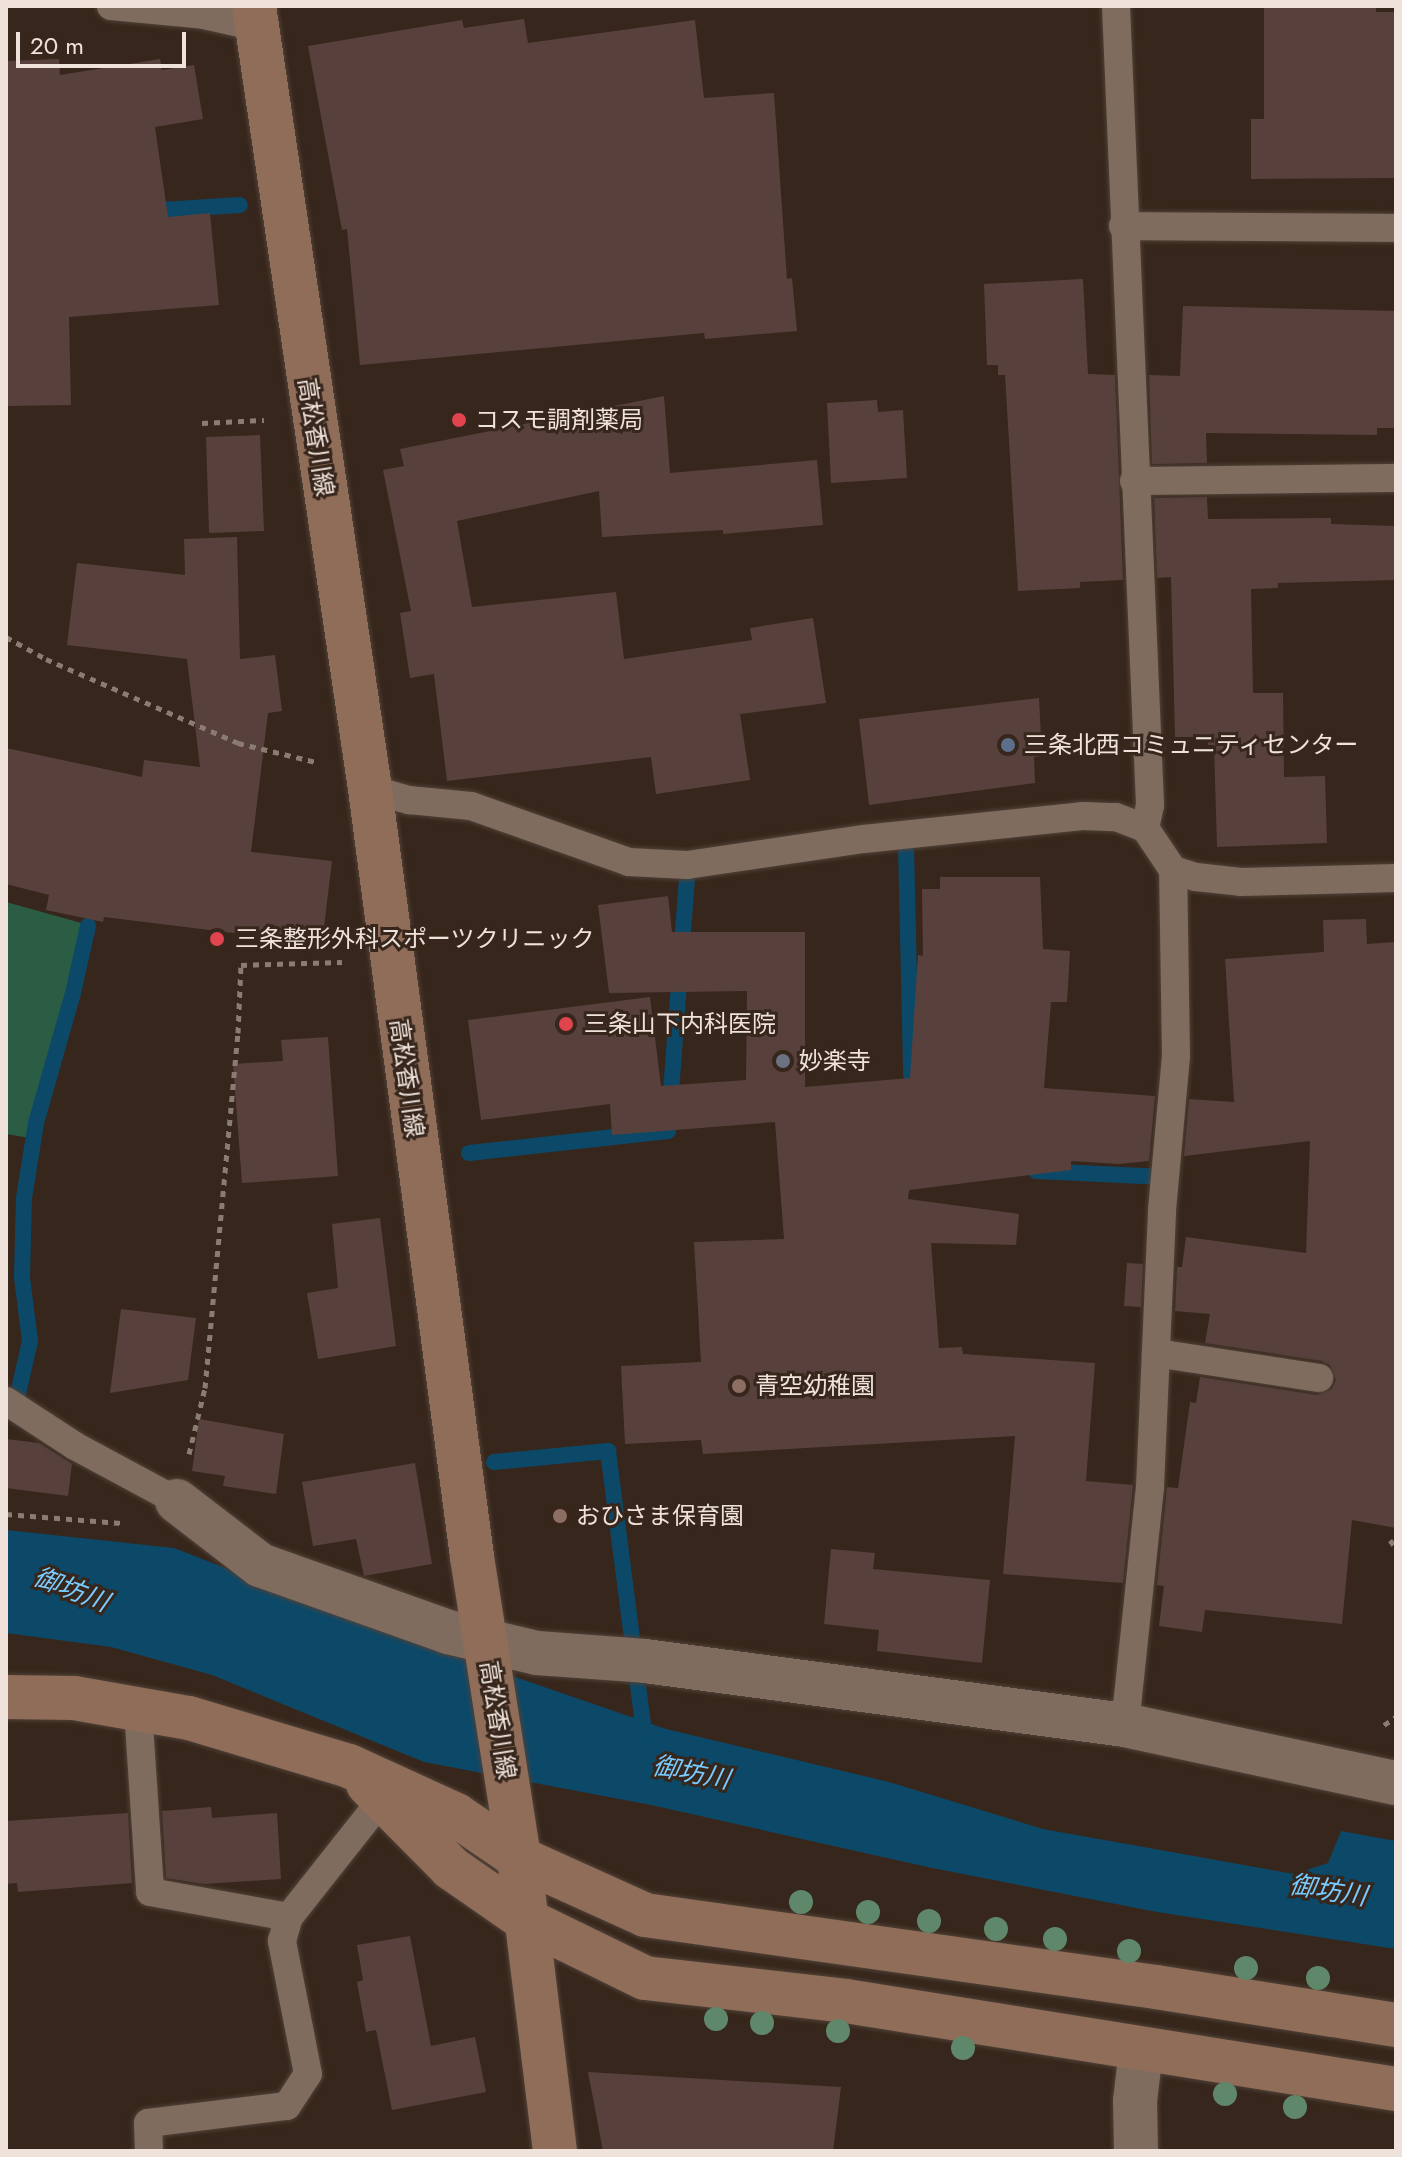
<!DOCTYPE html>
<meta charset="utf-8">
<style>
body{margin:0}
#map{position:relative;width:1402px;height:2157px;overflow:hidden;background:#37261b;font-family:Jost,"Noto Sans JP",sans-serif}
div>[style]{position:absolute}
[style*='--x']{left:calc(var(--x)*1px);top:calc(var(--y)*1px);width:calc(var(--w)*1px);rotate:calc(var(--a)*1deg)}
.green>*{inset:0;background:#2b5d45}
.water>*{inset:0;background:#0c4969}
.stream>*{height:16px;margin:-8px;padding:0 8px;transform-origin:8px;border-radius:8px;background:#0c4969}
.building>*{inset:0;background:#58413d}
.path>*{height:5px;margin-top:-2.5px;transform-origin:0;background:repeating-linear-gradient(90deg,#8a7c72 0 6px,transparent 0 12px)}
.roads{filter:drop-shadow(0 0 2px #504238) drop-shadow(0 0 2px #504238)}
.lane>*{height:28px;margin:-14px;padding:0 14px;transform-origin:14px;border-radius:14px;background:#806c5f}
.street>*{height:44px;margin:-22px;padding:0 22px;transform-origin:22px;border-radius:22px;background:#806c5f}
.secondary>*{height:44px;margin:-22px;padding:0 22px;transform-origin:22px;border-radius:22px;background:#8f6d59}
.trees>*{width:24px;height:24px;margin:-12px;border-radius:50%;background:#5f886a}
.dots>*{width:22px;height:22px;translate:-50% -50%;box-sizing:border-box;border:4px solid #37261b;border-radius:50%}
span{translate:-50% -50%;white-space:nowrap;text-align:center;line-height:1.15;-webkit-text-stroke:6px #37261b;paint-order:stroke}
.poi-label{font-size:24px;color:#eee2db}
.left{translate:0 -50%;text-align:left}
.street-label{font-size:24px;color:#eee2db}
.water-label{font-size:26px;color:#79cbff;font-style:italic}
.frame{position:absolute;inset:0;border:8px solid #eee2db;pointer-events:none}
.scale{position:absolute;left:16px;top:32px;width:170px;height:36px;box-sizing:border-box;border:4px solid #eee2db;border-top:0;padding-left:10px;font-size:24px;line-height:28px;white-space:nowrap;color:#eee2db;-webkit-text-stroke:6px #37261b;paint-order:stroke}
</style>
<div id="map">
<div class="green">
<div style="clip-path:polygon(6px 902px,85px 924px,30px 1138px,6px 1134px)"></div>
</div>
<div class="water">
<div style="clip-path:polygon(6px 1530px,174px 1548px,417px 1643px,666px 1729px,889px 1782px,1043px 1829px,1294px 1874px,1328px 1863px,1341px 1831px,1396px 1841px,1396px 1949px,1157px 1912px,932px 1868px,651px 1805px,424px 1762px,212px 1675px,111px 1647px,6px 1633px)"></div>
</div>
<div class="stream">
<div style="--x:146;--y:211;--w:94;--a:-3.7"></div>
<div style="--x:906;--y:847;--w:227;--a:88.7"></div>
<div style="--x:911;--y:1074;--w:7;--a:34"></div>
<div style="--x:469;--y:1153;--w:200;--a:-6.3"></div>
<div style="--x:668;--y:1131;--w:252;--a:-85.7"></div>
<div style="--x:1036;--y:1171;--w:129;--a:2.7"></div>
<div style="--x:18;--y:1394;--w:54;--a:-77.2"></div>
<div style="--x:30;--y:1341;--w:64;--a:-97.2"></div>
<div style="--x:22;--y:1278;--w:80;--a:-88.6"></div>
<div style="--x:24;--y:1198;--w:76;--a:-80.9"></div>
<div style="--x:36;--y:1123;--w:135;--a:-74.1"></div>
<div style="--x:73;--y:993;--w:69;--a:-77.4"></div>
<div style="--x:494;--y:1462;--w:115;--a:-5.5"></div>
<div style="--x:608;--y:1451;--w:291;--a:82.7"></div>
</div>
<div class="building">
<div style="clip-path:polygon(1264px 8px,1376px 8px,1376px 12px,1396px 12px,1396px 178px,1251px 179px,1251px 119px,1264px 119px)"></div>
<div style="clip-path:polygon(524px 19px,528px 43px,695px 20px,704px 98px,774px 93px,787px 279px,792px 278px,797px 331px,705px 339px,704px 333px,360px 365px,347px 229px,342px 230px,308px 46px,462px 20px,464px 28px)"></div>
<div style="clip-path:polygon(59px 59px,60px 75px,160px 59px,162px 70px,194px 65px,203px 119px,155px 127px,168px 217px,210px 213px,219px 305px,69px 317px,71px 405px,6px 406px,6px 61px)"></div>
<div style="clip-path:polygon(1083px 279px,1088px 374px,1115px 375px,1123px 580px,1080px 582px,1080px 588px,1018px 591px,1005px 375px,998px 375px,998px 365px,987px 365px,984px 284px)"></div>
<div style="clip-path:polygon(1183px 306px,1396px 311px,1396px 428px,1377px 428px,1377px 435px,1206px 433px,1207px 463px,1152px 464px,1149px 375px,1180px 376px)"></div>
<div style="clip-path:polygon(664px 396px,670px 473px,817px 460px,823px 525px,723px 534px,723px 530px,602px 537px,599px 491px,457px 521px,472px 607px,616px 592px,624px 659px,752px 640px,750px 628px,813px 618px,826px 703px,740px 714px,750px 780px,656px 794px,651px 757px,447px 781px,434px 674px,410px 678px,400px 613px,411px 611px,383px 470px,404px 466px,400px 449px)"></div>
<div style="clip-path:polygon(877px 400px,878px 412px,903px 410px,907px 478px,831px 483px,827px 403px)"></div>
<div style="clip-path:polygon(260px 435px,264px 531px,209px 533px,206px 437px)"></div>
<div style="clip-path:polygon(1207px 497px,1208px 519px,1331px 518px,1331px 524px,1396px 526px,1396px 580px,1278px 583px,1278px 588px,1251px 589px,1253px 693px,1283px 693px,1284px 777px,1325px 776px,1327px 843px,1217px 847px,1214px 745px,1208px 745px,1207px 737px,1175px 737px,1171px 577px,1157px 578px,1154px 498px)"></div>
<div style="clip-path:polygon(237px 537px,240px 659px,275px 655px,282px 711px,268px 713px,251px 852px,332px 861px,322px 944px,104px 917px,103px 922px,46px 910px,49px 895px,6px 884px,6px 748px,142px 777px,144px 760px,200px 767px,187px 659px,67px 645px,77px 563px,185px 575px,184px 539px)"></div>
<div style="clip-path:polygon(1039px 698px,1042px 756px,1034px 757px,1035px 783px,869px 805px,859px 719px)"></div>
<div style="clip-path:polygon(940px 877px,1040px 877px,1043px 949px,1070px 951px,1067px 1002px,1051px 1002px,1044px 1088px,1155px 1096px,1149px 1161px,1119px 1164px,1071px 1161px,1071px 1170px,909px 1190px,908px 1199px,1019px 1214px,1016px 1245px,931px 1243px,939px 1348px,962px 1347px,963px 1354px,1095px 1363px,1086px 1481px,1133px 1485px,1123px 1583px,1003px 1574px,1015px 1436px,703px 1454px,701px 1440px,625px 1444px,621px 1366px,701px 1362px,694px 1242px,784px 1239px,775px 1122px,612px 1135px,610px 1104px,481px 1120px,468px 1020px,650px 997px,661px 1086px,746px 1080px,747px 991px,609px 993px,598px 905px,668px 896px,672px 932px,805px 932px,805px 1087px,910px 1078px,918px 955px,923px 956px,922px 889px,940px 889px)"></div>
<div style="clip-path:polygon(1366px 919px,1367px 944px,1396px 942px,1396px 1528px,1352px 1520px,1342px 1624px,1205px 1610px,1202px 1632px,1159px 1626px,1164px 1586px,1157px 1585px,1167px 1487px,1178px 1488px,1190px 1402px,1196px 1403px,1200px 1377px,1317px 1395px,1332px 1389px,1336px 1380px,1330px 1365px,1322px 1361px,1205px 1343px,1210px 1314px,1175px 1311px,1177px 1267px,1182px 1267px,1186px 1237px,1306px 1253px,1310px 1141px,1184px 1156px,1189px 1099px,1234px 1102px,1225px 959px,1324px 952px,1323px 920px)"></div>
<div style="clip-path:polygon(328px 1037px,338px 1176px,242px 1183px,233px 1064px,283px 1061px,281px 1040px)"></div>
<div style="clip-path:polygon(380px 1218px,396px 1346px,318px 1359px,307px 1293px,338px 1288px,332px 1224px)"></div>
<div style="clip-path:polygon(1127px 1263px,1143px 1264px,1141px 1307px,1124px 1306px)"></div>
<div style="clip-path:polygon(121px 1309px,196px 1318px,188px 1380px,110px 1393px)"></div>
<div style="clip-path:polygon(199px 1419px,284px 1434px,276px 1494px,223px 1486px,225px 1476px,192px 1471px)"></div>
<div style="clip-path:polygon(6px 1439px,39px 1443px,72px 1464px,68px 1496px,6px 1488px)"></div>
<div style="clip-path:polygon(415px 1463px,432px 1564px,364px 1576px,356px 1539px,313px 1546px,302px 1482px)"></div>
<div style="clip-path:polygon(831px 1549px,875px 1553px,873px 1569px,990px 1580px,982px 1663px,877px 1651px,879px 1630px,824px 1624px)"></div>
<div style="clip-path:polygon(211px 1807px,212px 1818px,277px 1813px,281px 1879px,204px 1884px,166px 1878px,162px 1811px)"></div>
<div style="clip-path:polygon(128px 1813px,132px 1883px,18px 1892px,17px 1883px,6px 1884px,6px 1821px)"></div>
<div style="clip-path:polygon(410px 1936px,431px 2046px,475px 2037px,486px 2092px,392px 2110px,376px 2030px,366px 2032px,357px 1982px,363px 1980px,357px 1945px)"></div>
<div style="clip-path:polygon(588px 2072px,841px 2087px,833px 2151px,603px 2151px)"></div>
</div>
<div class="path">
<div style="--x:202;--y:423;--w:62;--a:-2.8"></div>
<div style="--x:6;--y:637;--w:46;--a:28.8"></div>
<div style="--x:46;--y:659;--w:210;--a:23.6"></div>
<div style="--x:238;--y:743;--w:80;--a:13.7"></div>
<div style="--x:189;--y:1454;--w:68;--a:-76.4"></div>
<div style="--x:205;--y:1388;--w:357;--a:-84.7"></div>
<div style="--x:238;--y:1033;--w:68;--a:-87.5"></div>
<div style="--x:241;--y:965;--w:101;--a:-1.7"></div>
<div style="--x:6;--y:1514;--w:115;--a:4.5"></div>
<div style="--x:1390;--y:1540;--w:10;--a:53"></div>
<div style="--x:1384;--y:1725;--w:14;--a:-34"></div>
</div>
<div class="roads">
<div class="lane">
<div style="--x:111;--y:6;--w:93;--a:5.5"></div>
<div style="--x:204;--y:15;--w:54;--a:12.8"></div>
<div style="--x:1116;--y:6;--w:800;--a:87.56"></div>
<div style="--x:1150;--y:805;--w:24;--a:102"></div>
<div style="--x:1123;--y:226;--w:273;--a:0.4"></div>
<div style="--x:1134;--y:481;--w:262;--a:-0.7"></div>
<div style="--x:370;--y:789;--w:41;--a:15.8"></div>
<div style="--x:409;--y:800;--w:62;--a:5.5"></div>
<div style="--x:471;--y:806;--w:168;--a:19.5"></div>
<div style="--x:629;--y:862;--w:58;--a:3"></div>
<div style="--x:687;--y:865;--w:179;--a:-8.4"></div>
<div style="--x:864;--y:839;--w:219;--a:-6"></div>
<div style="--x:1082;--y:816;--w:34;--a:2"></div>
<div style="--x:1116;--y:817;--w:31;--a:21"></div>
<div style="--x:1145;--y:828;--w:50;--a:56.3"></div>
<div style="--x:1173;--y:870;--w:24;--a:17"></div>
<div style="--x:1196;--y:877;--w:45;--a:6.3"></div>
<div style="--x:1241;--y:882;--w:155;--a:-1.5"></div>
<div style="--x:1156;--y:1353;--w:165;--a:8.7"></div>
<div style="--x:6;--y:1401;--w:82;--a:33.1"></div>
<div style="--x:75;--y:1446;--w:116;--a:28.3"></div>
<div style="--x:138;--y:1709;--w:183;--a:86.2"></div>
<div style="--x:150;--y:1892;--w:141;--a:10.2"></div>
<div style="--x:1125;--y:1725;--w:239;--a:-84"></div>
<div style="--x:1150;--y:1487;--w:277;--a:-87.5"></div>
<div style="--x:1162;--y:1210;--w:155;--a:-84.8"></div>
<div style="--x:1176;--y:1056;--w:186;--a:-90.9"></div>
<div style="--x:149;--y:2151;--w:28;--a:-92"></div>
<div style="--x:148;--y:2123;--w:140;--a:-7"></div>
<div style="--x:287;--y:2106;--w:38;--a:-57"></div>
<div style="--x:308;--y:2074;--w:136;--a:-101.1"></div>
<div style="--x:282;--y:1941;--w:25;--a:-74"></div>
<div style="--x:289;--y:1917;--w:164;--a:-51.7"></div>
</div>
<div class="street">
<div style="--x:177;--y:1501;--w:105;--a:37.6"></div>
<div style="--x:260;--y:1565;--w:200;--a:19.6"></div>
<div style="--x:448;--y:1632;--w:91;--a:13.3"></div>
<div style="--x:537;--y:1653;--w:108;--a:4.2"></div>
<div style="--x:645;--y:1661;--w:484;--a:7.6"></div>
<div style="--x:1125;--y:1725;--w:277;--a:12.1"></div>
<div style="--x:1136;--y:2151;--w:50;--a:-91.1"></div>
<div style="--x:1135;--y:2101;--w:50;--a:-83.2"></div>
</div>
<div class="secondary">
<div style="--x:254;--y:6;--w:792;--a:81.57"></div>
<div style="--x:370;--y:789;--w:775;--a:82.43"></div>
<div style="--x:472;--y:1557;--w:305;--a:81.1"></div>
<div style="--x:519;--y:1858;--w:295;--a:83"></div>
<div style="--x:6;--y:1697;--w:68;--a:0.8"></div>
<div style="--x:74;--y:1698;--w:117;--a:9.9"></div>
<div style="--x:189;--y:1718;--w:167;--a:16.7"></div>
<div style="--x:349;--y:1766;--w:118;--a:24.6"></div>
<div style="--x:456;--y:1815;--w:76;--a:34.3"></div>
<div style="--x:519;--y:1858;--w:138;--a:24.3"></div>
<div style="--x:645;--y:1915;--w:516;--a:8.02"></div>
<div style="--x:1156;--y:1987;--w:243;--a:9"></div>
<div style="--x:368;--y:1784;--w:118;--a:45.3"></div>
<div style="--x:451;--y:1868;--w:91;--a:34.7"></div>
<div style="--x:526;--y:1920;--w:132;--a:26"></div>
<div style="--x:645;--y:1978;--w:202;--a:6.5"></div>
<div style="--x:846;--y:2001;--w:557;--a:9.09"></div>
</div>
</div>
<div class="trees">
<div style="left:801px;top:1902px"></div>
<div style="left:868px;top:1912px"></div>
<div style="left:929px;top:1921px"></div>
<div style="left:996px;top:1929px"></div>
<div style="left:1055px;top:1939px"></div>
<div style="left:1129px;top:1951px"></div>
<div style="left:1246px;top:1968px"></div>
<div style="left:1318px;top:1978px"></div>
<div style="left:716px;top:2019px"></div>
<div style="left:762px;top:2023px"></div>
<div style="left:838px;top:2031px"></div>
<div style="left:963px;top:2048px"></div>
<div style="left:1225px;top:2094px"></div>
<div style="left:1295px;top:2107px"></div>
</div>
<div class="dots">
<div style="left:459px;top:420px;background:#e0444e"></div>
<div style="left:1008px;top:745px;background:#5c6f8a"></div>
<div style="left:217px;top:939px;background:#e0444e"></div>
<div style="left:566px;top:1024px;background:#e0444e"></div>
<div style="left:783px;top:1061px;background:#6b7280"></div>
<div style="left:739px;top:1386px;background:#8d6e63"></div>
<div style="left:560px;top:1516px;background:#8d6e63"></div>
</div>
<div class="poi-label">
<span class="left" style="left:475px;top:420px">コスモ調剤薬局</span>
<span class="left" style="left:1024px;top:745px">三条北西コミュニティセンター</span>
<span class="left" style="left:235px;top:939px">三条整形外科スポーツクリニック</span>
<span class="left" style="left:584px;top:1024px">三条山下内科医院</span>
<span class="left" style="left:799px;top:1061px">妙楽寺</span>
<span class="left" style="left:755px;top:1386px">青空幼稚園</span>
<span class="left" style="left:576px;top:1516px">おひさま保育園</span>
</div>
<div class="street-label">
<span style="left:316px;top:437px;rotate:81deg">高松香川線</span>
<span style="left:407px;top:1078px;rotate:82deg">高松香川線</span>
<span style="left:498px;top:1720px;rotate:81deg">高松香川線</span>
</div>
<div class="water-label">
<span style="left:71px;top:1590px;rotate:21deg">御坊川</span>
<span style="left:691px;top:1773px;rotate:11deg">御坊川</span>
<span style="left:1328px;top:1891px;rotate:9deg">御坊川</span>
</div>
<div class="frame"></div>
<div class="scale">20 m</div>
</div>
